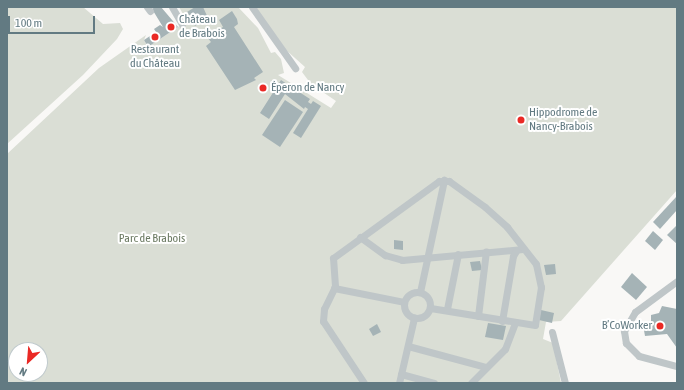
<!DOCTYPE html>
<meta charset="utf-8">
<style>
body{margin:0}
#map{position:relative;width:684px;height:390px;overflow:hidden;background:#f9f8f6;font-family:"Asap Condensed",sans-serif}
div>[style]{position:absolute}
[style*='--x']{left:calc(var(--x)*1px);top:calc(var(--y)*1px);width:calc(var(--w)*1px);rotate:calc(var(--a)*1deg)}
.green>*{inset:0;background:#daded5}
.building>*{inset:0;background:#a5b3b6}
.minor>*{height:7px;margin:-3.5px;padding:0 3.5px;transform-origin:3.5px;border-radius:3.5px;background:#bfc6c8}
.minor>.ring{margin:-3.5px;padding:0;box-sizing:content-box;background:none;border:7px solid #bfc6c8;border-radius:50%}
.dots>*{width:11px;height:11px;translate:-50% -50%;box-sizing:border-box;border:2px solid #fff;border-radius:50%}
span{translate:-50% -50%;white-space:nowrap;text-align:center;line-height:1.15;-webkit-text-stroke:4px #fff;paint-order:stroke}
.poi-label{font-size:12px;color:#627a82}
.left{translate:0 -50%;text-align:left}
.right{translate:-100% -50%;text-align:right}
.park-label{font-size:12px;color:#6b7a62}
.frame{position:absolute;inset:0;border:8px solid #627a82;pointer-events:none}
.north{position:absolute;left:8px;top:342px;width:40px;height:40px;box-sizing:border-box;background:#fff;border:1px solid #c0cacd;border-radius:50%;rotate:206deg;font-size:11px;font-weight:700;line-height:16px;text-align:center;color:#627a82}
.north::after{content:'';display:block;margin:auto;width:14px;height:18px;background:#ea2925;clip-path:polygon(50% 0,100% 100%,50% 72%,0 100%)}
.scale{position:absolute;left:8px;top:16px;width:87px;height:18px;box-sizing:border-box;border:2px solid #627a82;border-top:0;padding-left:5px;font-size:12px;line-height:14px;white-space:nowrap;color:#627a82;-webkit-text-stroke:3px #fff;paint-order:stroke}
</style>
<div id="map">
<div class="green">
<div style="clip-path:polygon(7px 7px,83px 7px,103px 24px,120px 23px,123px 29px,117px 39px,83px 75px,7px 144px)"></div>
<div style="clip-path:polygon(evenodd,179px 7px,238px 7px,258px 28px,271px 53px,275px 52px,281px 59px,284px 73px,278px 75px,331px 108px,336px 101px,311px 84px,302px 72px,305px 67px,286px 50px,255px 7px,677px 7px,677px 190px,561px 321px,546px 322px,543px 339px,553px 343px,561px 383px,7px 383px,7px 154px,99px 68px,146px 35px,144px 40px,148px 47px,187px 21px,179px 7px,16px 350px,40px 350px,40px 374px,16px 374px,16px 350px)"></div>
</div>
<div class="building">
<div style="clip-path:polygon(155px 7px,161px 7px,178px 27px,148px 47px,144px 40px,156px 32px,154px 29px,160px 25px,163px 27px,152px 9px)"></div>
<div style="clip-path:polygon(195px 7px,203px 7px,208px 18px,195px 26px,187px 12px)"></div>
<div style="clip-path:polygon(232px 11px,237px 19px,238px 24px,234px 27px,263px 72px,254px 78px,256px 80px,235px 90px,206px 46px,211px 42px,207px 37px,223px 27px,219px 20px)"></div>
<div style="clip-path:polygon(281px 80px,290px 86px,288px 89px,293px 88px,310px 99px,308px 102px,311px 104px,313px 101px,321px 106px,301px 138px,293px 133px,308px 109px,305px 107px,304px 109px,285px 94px,269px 119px,260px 113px)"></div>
<div style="clip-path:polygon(285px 100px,303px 112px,280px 147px,262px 135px)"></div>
<div style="clip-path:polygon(677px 196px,677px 210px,660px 229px,653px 222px)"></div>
<div style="clip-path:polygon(677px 225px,677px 244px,667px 235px)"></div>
<div style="clip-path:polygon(653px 231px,663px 240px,655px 250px,645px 241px)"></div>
<div style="clip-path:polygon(394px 240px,403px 241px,403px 250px,394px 249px)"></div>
<div style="clip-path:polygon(480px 261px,482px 270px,472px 271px,470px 262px)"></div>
<div style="clip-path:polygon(555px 264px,556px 274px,546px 275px,544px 265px)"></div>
<div style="clip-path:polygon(632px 273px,647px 287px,636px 300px,621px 287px)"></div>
<div style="clip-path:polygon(662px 306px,677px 309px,677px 348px,667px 334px,645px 336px,643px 325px,651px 324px,651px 315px,659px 313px)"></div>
<div style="clip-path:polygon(541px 310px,554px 313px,552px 323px,539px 320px)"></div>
<div style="clip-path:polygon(488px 323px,506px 326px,503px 340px,485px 337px)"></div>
<div style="clip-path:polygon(377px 324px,381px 332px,373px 336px,369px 329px)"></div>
</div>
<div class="minor">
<div style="--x:147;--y:7;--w:5;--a:53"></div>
<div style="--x:172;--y:7;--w:20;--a:60"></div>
<div style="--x:252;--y:7;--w:75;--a:54.8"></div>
<div style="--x:360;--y:237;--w:31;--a:36"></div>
<div style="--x:385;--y:255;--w:18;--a:16"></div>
<div style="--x:402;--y:260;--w:121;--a:-5.2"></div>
<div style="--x:677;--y:281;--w:52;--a:143.6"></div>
<div style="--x:635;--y:312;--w:22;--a:120"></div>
<div style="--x:624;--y:331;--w:12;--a:81"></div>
<div style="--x:626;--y:343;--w:18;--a:45"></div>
<div style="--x:639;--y:356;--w:39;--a:15"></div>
<div style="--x:334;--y:288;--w:71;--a:11.3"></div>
<div class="ring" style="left:404px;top:292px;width:19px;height:19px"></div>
<div style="--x:420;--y:292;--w:115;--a:-77.9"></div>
<div style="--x:447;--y:309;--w:56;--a:-78.7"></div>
<div style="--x:478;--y:316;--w:65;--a:-83"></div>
<div style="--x:502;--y:321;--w:66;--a:-80.4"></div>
<div style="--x:513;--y:256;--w:6;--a:-59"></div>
<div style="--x:552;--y:332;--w:53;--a:75.7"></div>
<div style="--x:408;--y:346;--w:81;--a:15.1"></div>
<div style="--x:401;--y:374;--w:34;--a:15"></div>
<div style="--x:364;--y:383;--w:74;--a:-123.5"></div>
<div style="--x:323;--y:321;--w:12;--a:-85"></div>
<div style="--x:324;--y:309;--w:25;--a:-64"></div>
<div style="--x:335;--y:286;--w:28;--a:-94"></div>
<div style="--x:333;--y:258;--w:131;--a:-36"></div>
<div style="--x:439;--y:181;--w:10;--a:0"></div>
<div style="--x:449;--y:181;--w:44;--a:35.8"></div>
<div style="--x:485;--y:207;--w:30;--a:42"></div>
<div style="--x:507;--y:227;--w:47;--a:51.9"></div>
<div style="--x:536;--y:264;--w:24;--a:78"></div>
<div style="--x:541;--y:287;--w:38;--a:99"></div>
<div style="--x:535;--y:325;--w:106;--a:-170.8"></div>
<div style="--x:399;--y:383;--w:67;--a:-77"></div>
<div style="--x:471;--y:383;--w:48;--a:-45"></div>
<div style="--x:505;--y:349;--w:28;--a:-69"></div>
</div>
<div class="dots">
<div style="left:171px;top:27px;background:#ea2925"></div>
<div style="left:155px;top:37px;background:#ea2925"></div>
<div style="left:263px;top:88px;background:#ea2925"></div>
<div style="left:521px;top:120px;background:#ea2925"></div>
<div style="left:660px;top:326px;background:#ea2925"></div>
</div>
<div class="poi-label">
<span class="left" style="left:179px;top:27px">Château<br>de Brabois</span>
<span style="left:155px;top:57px">Restaurant<br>du Château</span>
<span class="left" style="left:271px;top:88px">Éperon de Nancy</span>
<span class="left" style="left:529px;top:120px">Hippodrome de<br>Nancy-Brabois</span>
<span class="right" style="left:652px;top:326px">B’CoWorker</span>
</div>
<div class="park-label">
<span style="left:152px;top:239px">Parc de Brabois</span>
</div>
<div class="frame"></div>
<div class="north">N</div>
<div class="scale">100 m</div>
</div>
